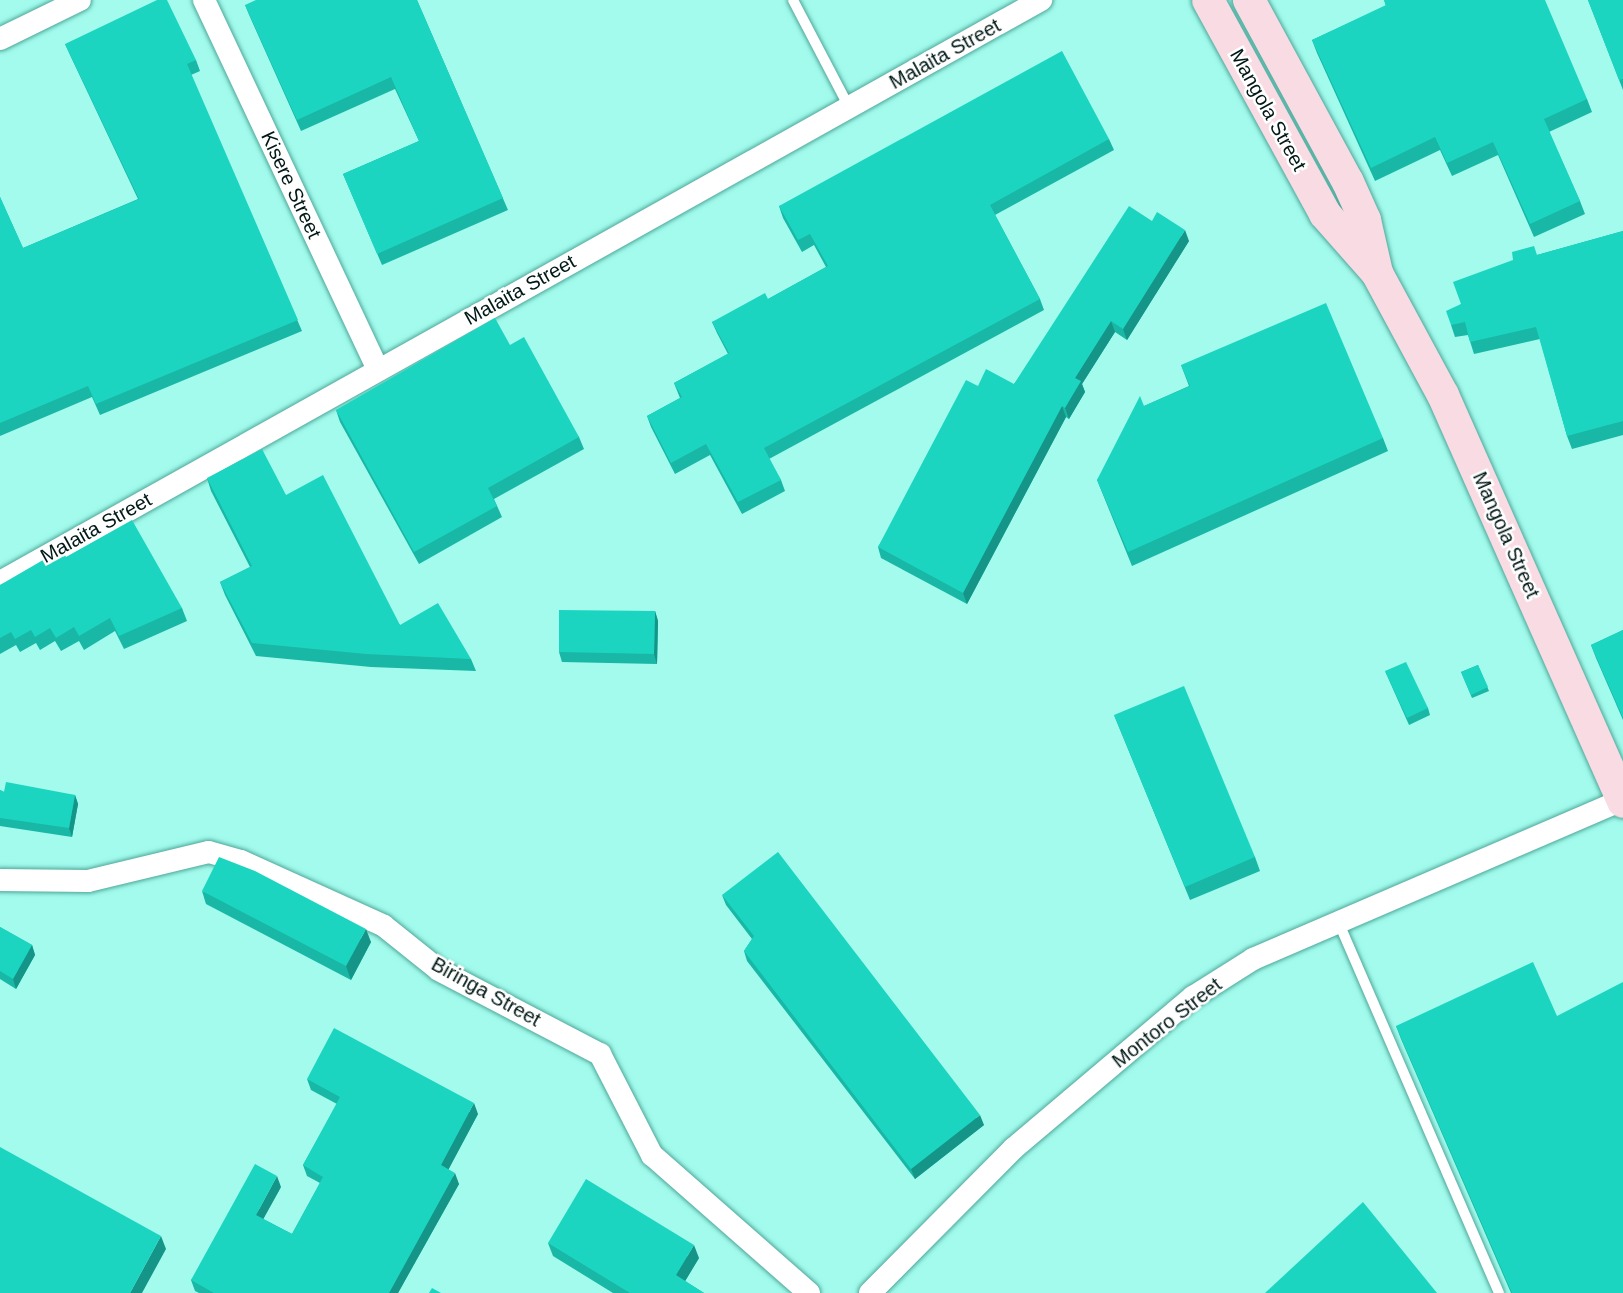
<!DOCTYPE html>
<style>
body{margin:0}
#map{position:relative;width:1623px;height:1293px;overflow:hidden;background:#a2fbec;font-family:Helvetica,sans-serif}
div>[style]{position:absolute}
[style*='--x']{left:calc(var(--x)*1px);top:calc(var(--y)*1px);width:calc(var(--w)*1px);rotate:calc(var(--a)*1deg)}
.roads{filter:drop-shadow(0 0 2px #4ea79a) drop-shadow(0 0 2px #4ea79a)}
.lane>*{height:10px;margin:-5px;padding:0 5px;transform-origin:5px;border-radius:5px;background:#fff}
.street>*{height:22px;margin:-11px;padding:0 11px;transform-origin:11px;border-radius:11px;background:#fff}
.secondary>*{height:32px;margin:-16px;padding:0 16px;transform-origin:16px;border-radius:16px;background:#f8dbe3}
.wall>*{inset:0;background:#18b7a6}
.shaded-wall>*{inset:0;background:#149587}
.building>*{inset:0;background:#1cd5c1}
span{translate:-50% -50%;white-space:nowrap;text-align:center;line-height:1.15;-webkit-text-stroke:5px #fff;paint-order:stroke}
.street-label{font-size:20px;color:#001916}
</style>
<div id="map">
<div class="roads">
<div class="lane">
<div style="--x:793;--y:0;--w:121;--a:62.4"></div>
<div style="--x:1338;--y:921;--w:405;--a:66.6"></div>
</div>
<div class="street">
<div style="--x:204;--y:0;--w:408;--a:64.8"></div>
<div style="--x:0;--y:39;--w:89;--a:-26"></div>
<div style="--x:0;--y:582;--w:1193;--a:-29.21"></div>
<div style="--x:0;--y:880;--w:88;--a:0.7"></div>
<div style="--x:88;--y:881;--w:124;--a:-13.5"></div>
<div style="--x:209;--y:852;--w:33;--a:16"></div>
<div style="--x:241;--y:861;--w:157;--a:24.4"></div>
<div style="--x:384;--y:926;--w:70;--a:38.7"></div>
<div style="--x:439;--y:970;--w:182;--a:27.6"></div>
<div style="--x:600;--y:1054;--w:114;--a:62.8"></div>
<div style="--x:652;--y:1155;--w:209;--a:41.3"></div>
<div style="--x:870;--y:1293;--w:204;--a:-45.2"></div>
<div style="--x:1014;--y:1148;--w:234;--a:-40.2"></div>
<div style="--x:1193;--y:997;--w:71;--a:-32.3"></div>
<div style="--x:1253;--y:959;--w:403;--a:-23.3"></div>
</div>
<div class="secondary">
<div style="--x:1208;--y:0;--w:244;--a:61.3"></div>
<div style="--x:1325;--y:214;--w:79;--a:48.6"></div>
<div style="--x:1377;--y:273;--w:139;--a:61.6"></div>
<div style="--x:1443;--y:395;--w:445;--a:66.1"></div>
<div style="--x:1249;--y:0;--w:207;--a:61.5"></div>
<div style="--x:1348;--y:182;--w:42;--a:65.9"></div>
<div style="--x:1365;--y:220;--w:54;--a:77.2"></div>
</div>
</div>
<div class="wall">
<div style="clip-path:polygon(417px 0,508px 210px,382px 265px,343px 174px,419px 141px,395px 89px,301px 131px,250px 17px,245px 5px)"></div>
<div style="clip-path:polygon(1384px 0,1587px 99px,1592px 112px,1549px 132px,1580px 201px,1585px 214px,1534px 237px,1498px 155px,1452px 176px,1440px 150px,1375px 181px,1317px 53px,1312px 40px,1386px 6px)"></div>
<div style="clip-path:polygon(1588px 0,1623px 0,1623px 90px)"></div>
<div style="clip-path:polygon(65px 44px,196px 60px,200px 71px,191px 75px,302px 331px,100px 415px,92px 397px,0 436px,0 197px,23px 248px,138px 199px,70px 55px)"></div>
<div style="clip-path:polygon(1109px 139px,1114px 150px,995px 215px,1040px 299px,1044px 310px,769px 459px,781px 480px,785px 491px,742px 514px,710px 455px,675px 474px,651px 427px,647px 416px,680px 398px,674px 383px,728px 354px,717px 333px,712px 322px,768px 299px,826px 267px,814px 245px,802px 252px,783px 218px,779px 206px)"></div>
<div style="clip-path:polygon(1152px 221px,1189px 241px,1127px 340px,1115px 332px,1082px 384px,1085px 392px,1069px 419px,1066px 417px,967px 604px,881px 558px,878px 547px,978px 386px,1014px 384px)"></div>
<div style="clip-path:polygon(1623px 231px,1623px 435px,1572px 449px,1567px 436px,1540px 339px,1474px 354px,1468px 335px,1455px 337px,1451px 325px,1461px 304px,1537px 255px)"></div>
<div style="clip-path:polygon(510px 345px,579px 437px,584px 449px,494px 499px,502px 517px,419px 564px,340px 422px,336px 410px)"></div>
<div style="clip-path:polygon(1181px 365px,1383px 438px,1388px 451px,1132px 566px,1097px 480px,1144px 406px,1189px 386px)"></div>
<div style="clip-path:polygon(207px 478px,286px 495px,400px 625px,471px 659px,476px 671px,371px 667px,256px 656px,225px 595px,220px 582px,250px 567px,211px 491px)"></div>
<div style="clip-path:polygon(66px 557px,182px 608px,187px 621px,124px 649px,115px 631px,84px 650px,79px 641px,61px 651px,55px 641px,40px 650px,36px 643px,20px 652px,16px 645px,0 654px,0 585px)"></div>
<div style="clip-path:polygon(655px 611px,658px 621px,657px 664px,562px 662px,559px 652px)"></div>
<div style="clip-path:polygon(1623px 630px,1623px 720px,1596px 658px,1591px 645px)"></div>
<div style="clip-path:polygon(1478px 665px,1489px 691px,1472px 698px,1461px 672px)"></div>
<div style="clip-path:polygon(1385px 671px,1428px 708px,1430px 715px,1409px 725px)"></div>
<div style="clip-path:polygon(1114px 715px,1255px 857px,1260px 871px,1190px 900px)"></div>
<div style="clip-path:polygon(0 790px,4px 792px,75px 795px,78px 804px,72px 837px,0 826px)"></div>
<div style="clip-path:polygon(202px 891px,371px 942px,351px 980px,206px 904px)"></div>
<div style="clip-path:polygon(722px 895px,984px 1125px,915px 1179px,747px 961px,744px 951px,752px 939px,726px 905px)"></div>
<div style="clip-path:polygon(0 927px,32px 945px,35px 955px,16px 989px,0 979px)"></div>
<div style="clip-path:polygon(1557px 1016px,1623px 1293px,1511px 1293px,1401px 1039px,1396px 1026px)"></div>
<div style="clip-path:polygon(307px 1079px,478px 1114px,448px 1170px,459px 1184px,398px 1293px,199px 1293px,195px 1291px,191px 1280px,281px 1187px,263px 1219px,292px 1234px,320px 1183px,307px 1176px,303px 1165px,337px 1104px,311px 1090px)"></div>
<div style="clip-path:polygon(548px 1243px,699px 1258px,685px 1281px,704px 1293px,613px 1293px,553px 1256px)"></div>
</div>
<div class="shaded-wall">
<div style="clip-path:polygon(1185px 230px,1189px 241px,1127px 340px,1123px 329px)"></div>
<div style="clip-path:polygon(1111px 321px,1115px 332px,1082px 384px,1085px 392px,1069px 419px,1065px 408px,1075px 378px)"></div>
<div style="clip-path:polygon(1062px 406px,1066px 417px,967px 604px,963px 593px)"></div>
<div style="clip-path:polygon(655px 611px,658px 621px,657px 664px,654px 654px)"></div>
<div style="clip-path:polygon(75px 795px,78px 804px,72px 837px,69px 828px)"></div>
<div style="clip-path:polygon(366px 929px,371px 942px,351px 980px,346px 966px)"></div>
<div style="clip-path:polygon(32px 945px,35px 955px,16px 989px,13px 979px)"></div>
<div style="clip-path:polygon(474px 1103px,478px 1114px,445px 1176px,441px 1165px)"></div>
<div style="clip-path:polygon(980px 1115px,984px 1125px,915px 1179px,911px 1169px)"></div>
<div style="clip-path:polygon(455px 1173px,459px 1184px,398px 1293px,389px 1293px)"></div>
<div style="clip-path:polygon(277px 1176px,281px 1187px,260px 1225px,256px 1215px)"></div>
<div style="clip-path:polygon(161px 1236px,166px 1249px,142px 1293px,130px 1293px)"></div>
<div style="clip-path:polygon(694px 1245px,699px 1258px,681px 1288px,676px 1275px)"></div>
</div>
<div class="building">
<div style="clip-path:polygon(157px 0,167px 0,196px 60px,187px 64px,298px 320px,96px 404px,88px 386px,0 423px,0 197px,23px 248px,139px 199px,65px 44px)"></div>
<div style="clip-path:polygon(256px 0,417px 0,503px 198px,377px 254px,343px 174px,419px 141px,391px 77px,297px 120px,245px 5px)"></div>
<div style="clip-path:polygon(1384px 0,1545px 0,1587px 99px,1544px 119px,1580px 201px,1530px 224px,1493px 142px,1447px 163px,1435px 137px,1371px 168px,1312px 40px,1386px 5px)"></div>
<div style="clip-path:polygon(1588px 0,1623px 0,1623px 79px,1619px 80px)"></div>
<div style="clip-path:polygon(1062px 51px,1109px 139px,990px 205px,1040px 299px,764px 448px,781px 480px,738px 502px,706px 444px,671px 463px,647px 416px,682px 397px,674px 383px,729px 353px,712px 322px,765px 293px,768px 299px,828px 266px,810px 234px,798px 240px,779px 206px)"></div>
<div style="clip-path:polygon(1129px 206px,1152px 221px,1157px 212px,1185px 230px,1123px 329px,1111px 321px,1075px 378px,1081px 381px,1065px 408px,1062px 406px,963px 593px,878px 547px,966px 380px,978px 386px,986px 369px,1014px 384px)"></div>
<div style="clip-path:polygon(1623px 231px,1623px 421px,1567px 436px,1536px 327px,1470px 342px,1465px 322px,1451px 325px,1446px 311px,1461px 304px,1453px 282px,1513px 260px,1512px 252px,1534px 246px,1537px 255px)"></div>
<div style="clip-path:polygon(1326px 303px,1383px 438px,1128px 552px,1097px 480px,1140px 396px,1144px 406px,1190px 386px,1181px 365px)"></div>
<div style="clip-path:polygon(495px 318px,510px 345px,524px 337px,579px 437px,488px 488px,497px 506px,414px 552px,336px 410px)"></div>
<div style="clip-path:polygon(262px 449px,286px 495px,323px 475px,400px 625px,438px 603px,471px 659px,366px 654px,252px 643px,220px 582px,252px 566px,207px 478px)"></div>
<div style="clip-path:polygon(132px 520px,182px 608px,119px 636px,110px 618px,79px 636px,74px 627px,56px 638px,50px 628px,35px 637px,31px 630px,15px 639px,11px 632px,0 638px,0 585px,62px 549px,66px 557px)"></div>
<div style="clip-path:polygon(559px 610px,655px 611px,654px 654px,559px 652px)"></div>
<div style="clip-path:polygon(1623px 630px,1623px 718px,1591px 645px)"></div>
<div style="clip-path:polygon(1406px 662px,1428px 708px,1407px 718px,1385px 671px)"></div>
<div style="clip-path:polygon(1478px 665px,1488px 687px,1471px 695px,1461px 672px)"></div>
<div style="clip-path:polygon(1184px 686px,1255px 857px,1185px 887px,1114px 715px)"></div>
<div style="clip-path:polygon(6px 782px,75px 795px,69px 828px,0 818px,0 790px,4px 792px)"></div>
<div style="clip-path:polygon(778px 852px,980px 1115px,911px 1169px,744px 951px,754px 936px,722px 895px)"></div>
<div style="clip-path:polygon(219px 857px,255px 871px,366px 929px,346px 966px,202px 891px)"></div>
<div style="clip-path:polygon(0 927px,32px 945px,13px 979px,0 971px)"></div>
<div style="clip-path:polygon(1533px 962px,1557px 1016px,1623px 982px,1623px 1293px,1512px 1293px,1396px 1026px)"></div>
<div style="clip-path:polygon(334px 1028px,474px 1103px,441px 1165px,455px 1173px,389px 1293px,214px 1293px,191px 1280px,255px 1164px,277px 1176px,256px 1215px,292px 1234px,323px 1177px,303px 1165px,340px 1097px,307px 1079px)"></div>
<div style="clip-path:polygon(0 1147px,161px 1236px,130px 1293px,0 1293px)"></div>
<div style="clip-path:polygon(586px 1179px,694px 1245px,676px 1275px,704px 1293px,630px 1293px,548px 1243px)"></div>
<div style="clip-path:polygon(1363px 1202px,1437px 1293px,1265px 1293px)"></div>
<div style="clip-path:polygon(432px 1288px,441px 1293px,429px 1293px)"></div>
</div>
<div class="street-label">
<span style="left:945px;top:54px;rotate:-29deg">Malaita Street</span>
<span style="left:1268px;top:110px;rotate:61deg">Mangola Street</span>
<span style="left:291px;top:185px;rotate:65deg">Kisere Street</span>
<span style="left:520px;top:290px;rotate:-29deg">Malaita Street</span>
<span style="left:96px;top:528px;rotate:-29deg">Malaita Street</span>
<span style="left:1506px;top:535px;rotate:66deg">Mangola Street</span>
<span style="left:486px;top:992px;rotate:29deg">Biringa Street</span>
<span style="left:1167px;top:1023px;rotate:-38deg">Montoro Street</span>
</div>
</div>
